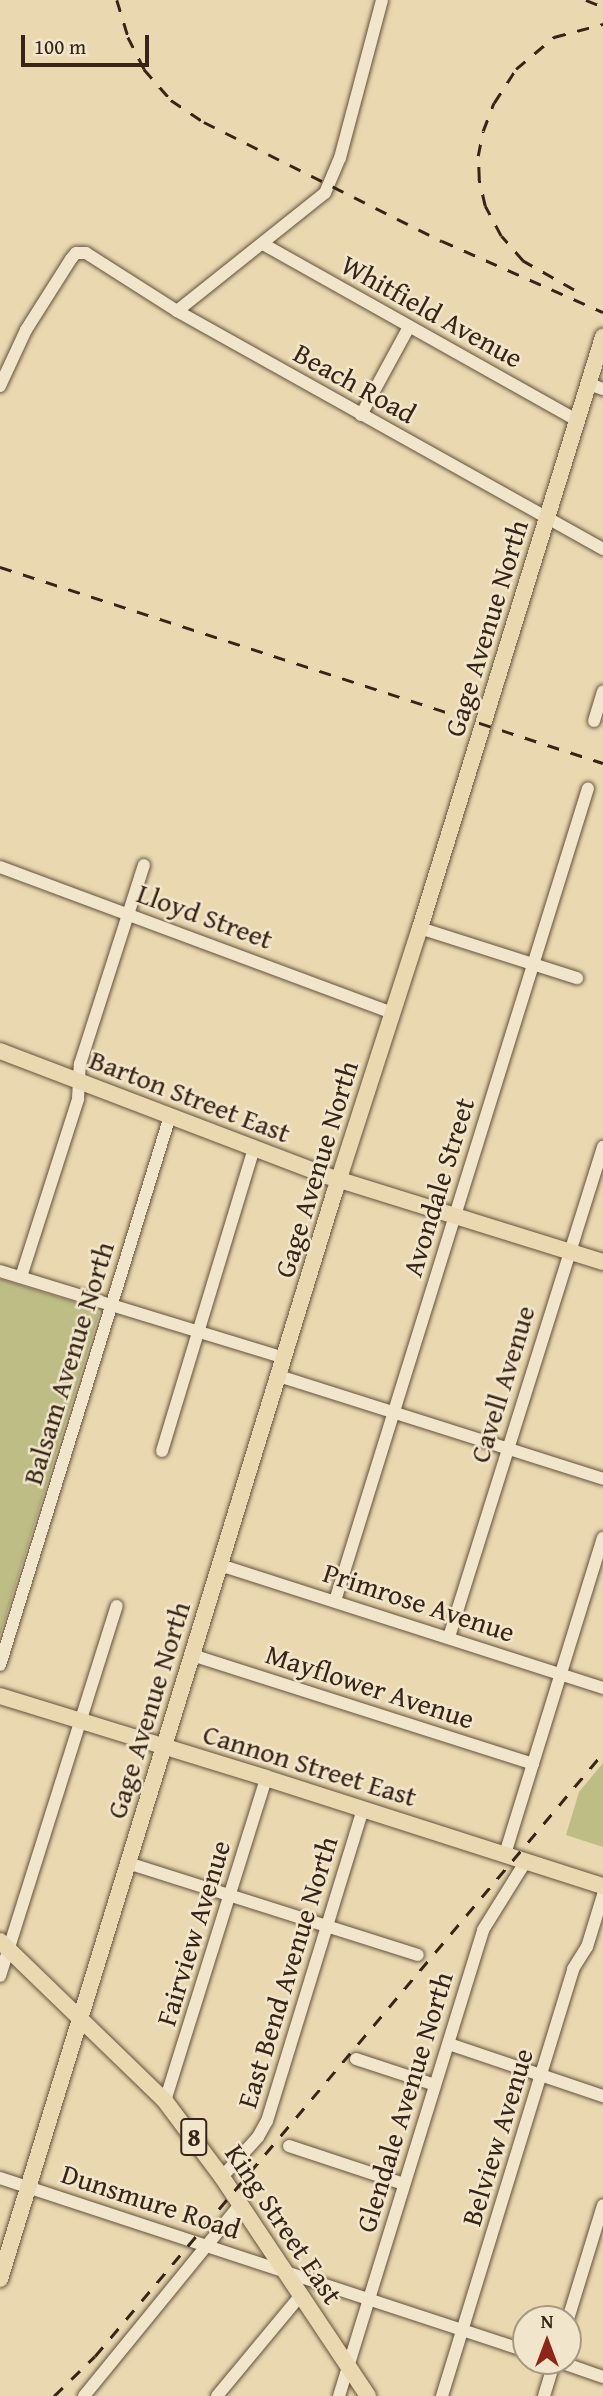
<!DOCTYPE html>
<style>
body{margin:0}
#map{position:relative;width:603px;height:2396px;overflow:hidden;background:#ead9b0;font-family:"Gentium Book Plus",serif}
div>[style]{position:absolute}
[style*='--x']{left:calc(var(--x)*1px);top:calc(var(--y)*1px);width:calc(var(--w)*1px);rotate:calc(var(--a)*1deg)}
.green>*{inset:0;background:#bebd86}
.roads{filter:drop-shadow(0 0 2px #64513d) drop-shadow(0 0 2px #64513d)}
.minor>*{height:12px;margin:-6px;padding:0 6px;transform-origin:6px;border-radius:6px;background:#f1e6cc}
.major>*{height:16px;margin:-8px;padding:0 8px;transform-origin:8px;border-radius:8px;background:#ead9b0}
.rail>*{height:2.5px;margin-top:-1.25px;transform-origin:0;background:repeating-linear-gradient(90deg,#382417 0 12px,transparent 0 24px)}
span{translate:-50% -50%;white-space:nowrap;text-align:center;line-height:1.15;-webkit-text-stroke:5px #f1e6cc;paint-order:stroke}
.shield-label span{padding:2px 5px;background:#f1e6cc;border:2px solid;border-radius:5px;-webkit-text-stroke-width:0}
.shield-label{font-size:26px;color:#382417;font-weight:700}
.street-label{font-size:28px;color:#382417}
.north{position:absolute;left:512px;top:2305px;width:70px;height:70px;box-sizing:border-box;background:#f1e6cc;border:2px solid #a79884;border-radius:50%;rotate:0deg;font-size:19px;font-weight:700;line-height:28px;text-align:center;color:#382417}
.north::after{content:'';display:block;margin:auto;width:24px;height:32px;background:#8f2418;clip-path:polygon(50% 0,100% 100%,50% 72%,0 100%)}
.scale{position:absolute;left:21px;top:35px;width:128px;height:32px;box-sizing:border-box;border:4px solid #382417;border-top:0;padding-left:9px;font-size:21px;line-height:24px;white-space:nowrap;color:#382417;-webkit-text-stroke:5px #f1e6cc;paint-order:stroke}
</style>
<div id="map">
<div class="green">
<div style="clip-path:polygon(0 1279px,97px 1309px,99px 1314px,0 1635px)"></div>
<div style="clip-path:polygon(603px 1763px,603px 1847px,566px 1835px,579px 1792px)"></div>
</div>
<div class="roads">
<div class="minor">
<div style="--x:263;--y:244;--w:359;--a:29.3"></div>
<div style="--x:177;--y:311;--w:189;--a:-38.6"></div>
<div style="--x:325;--y:193;--w:38;--a:-67"></div>
<div style="--x:340;--y:158;--w:163;--a:-75.1"></div>
<div style="--x:589;--y:384;--w:15;--a:20"></div>
<div style="--x:0;--y:386;--w:62;--a:-65.1"></div>
<div style="--x:26;--y:330;--w:84;--a:-57.6"></div>
<div style="--x:71;--y:259;--w:8;--a:-50"></div>
<div style="--x:76;--y:253;--w:10;--a:0"></div>
<div style="--x:86;--y:253;--w:108;--a:32.5"></div>
<div style="--x:177;--y:311;--w:488;--a:29.2"></div>
<div style="--x:361;--y:415;--w:100;--a:-61.4"></div>
<div style="--x:594;--y:721;--w:31;--a:-73"></div>
<div style="--x:0;--y:867;--w:418;--a:20.4"></div>
<div style="--x:420;--y:928;--w:165;--a:17.7"></div>
<div style="--x:0;--y:1271;--w:298;--a:17"></div>
<div style="--x:21;--y:1277;--w:187;--a:-72.2"></div>
<div style="--x:78;--y:1099;--w:35;--a:-87"></div>
<div style="--x:80;--y:1064;--w:209;--a:-72.2"></div>
<div style="--x:279;--y:1376;--w:340;--a:17.6"></div>
<div style="--x:162;--y:1451;--w:317;--a:-73.1"></div>
<div style="--x:220;--y:1565;--w:402;--a:17.8"></div>
<div style="--x:335;--y:1601;--w:851;--a:-72.71"></div>
<div style="--x:449;--y:1637;--w:514;--a:-72.55"></div>
<div style="--x:192;--y:1655;--w:358;--a:17.7"></div>
<div style="--x:0;--y:1665;--w:575;--a:-72.79"></div>
<div style="--x:505;--y:1854;--w:331;--a:-72.8"></div>
<div style="--x:128;--y:1863;--w:304;--a:17.6"></div>
<div style="--x:0;--y:1976;--w:388;--a:-72.5"></div>
<div style="--x:449;--y:2044;--w:163;--a:18.7"></div>
<div style="--x:356;--y:2059;--w:83;--a:18.2"></div>
<div style="--x:165;--y:2101;--w:338;--a:-72.6"></div>
<div style="--x:289;--y:2146;--w:121;--a:18.3"></div>
<div style="--x:222;--y:2177;--w:54;--a:-48"></div>
<div style="--x:258;--y:2137;--w:18;--a:-61"></div>
<div style="--x:267;--y:2121;--w:327;--a:-72.9"></div>
<div style="--x:0;--y:2178;--w:554;--a:18.21"></div>
<div style="--x:568;--y:2319;--w:119;--a:-72.9"></div>
<div style="--x:557;--y:2361;--w:49;--a:19.2"></div>
<div style="--x:84;--y:2396;--w:247;--a:-50.8"></div>
<div style="--x:217;--y:2396;--w:131;--a:-50.3"></div>
<div style="--x:339;--y:2396;--w:488;--a:-72.8"></div>
<div style="--x:483;--y:1930;--w:81;--a:-58.1"></div>
<div style="--x:442;--y:2396;--w:447;--a:-72.9"></div>
<div style="--x:573;--y:1969;--w:26;--a:-58"></div>
<div style="--x:587;--y:1947;--w:54;--a:-72.9"></div>
<div style="--x:544;--y:2396;--w:37;--a:-73"></div>
</div>
<div class="major">
<div style="--x:0;--y:1051;--w:350;--a:20.9"></div>
<div style="--x:327;--y:1176;--w:289;--a:17.3"></div>
<div style="--x:0;--y:1696;--w:278;--a:17.1"></div>
<div style="--x:266;--y:1778;--w:354;--a:17.8"></div>
<div style="--x:0;--y:1941;--w:230;--a:44.1"></div>
<div style="--x:165;--y:2101;--w:95;--a:53.1"></div>
<div style="--x:222;--y:2177;--w:263;--a:56.3"></div>
<div style="--x:0;--y:2279;--w:1138;--a:-72.89"></div>
<div style="--x:335;--y:1191;--w:276;--a:-72.1"></div>
<div style="--x:420;--y:928;--w:619;--a:-72.8"></div>
</div>
</div>
<div class="rail">
<div style="--x:117;--y:0;--w:39;--a:73"></div>
<div style="--x:128;--y:37;--w:36;--a:63"></div>
<div style="--x:144;--y:69;--w:41;--a:48.9"></div>
<div style="--x:171;--y:100;--w:40;--a:34"></div>
<div style="--x:204;--y:122;--w:266;--a:26.6"></div>
<div style="--x:442;--y:241;--w:176;--a:23.8"></div>
<div style="--x:586;--y:0;--w:18;--a:22"></div>
<div style="--x:574;--y:290;--w:59;--a:-150.4"></div>
<div style="--x:523;--y:261;--w:33;--a:-131"></div>
<div style="--x:501;--y:236;--w:34;--a:-118"></div>
<div style="--x:485;--y:206;--w:28;--a:-103"></div>
<div style="--x:479;--y:179;--w:23;--a:-92"></div>
<div style="--x:478;--y:156;--w:25;--a:-79"></div>
<div style="--x:483;--y:131;--w:30;--a:-69"></div>
<div style="--x:494;--y:103;--w:40;--a:-57.1"></div>
<div style="--x:516;--y:69;--w:50;--a:-40.1"></div>
<div style="--x:554;--y:37;--w:51;--a:-14.9"></div>
<div style="--x:0;--y:567;--w:634;--a:18.01"></div>
<div style="--x:54;--y:2396;--w:57;--a:-44.3"></div>
<div style="--x:95;--y:2356;--w:788;--a:-49.89"></div>
</div>
<div class="shield-label">
<span style="left:194px;top:2137px">8</span>
</div>
<div class="street-label">
<span style="left:432px;top:311px;rotate:29deg">Whitfield Avenue</span>
<span style="left:355px;top:383px;rotate:29deg">Beach Road</span>
<span style="left:486px;top:628px;rotate:-73deg">Gage Avenue North</span>
<span style="left:205px;top:916px;rotate:20deg">Lloyd Street</span>
<span style="left:190px;top:1096px;rotate:21deg">Barton Street East</span>
<span style="left:316px;top:1169px;rotate:-73deg">Gage Avenue North</span>
<span style="left:438px;top:1187px;rotate:-73deg">Avondale Street</span>
<span style="left:68px;top:1363px;rotate:-73deg">Balsam Avenue North</span>
<span style="left:502px;top:1384px;rotate:-73deg">Cavell Avenue</span>
<span style="left:419px;top:1602px;rotate:18deg">Primrose Avenue</span>
<span style="left:370px;top:1686px;rotate:18deg">Mayflower Avenue</span>
<span style="left:148px;top:1710px;rotate:-73deg">Gage Avenue North</span>
<span style="left:310px;top:1765px;rotate:17deg">Cannon Street East</span>
<span style="left:193px;top:1933px;rotate:-73deg">Fairview Avenue</span>
<span style="left:287px;top:1972px;rotate:-73deg">East Bend Avenue North</span>
<span style="left:404px;top:2102px;rotate:-73deg">Glendale Avenue North</span>
<span style="left:497px;top:2137px;rotate:-73deg">Belview Avenue</span>
<span style="left:151px;top:2201px;rotate:18deg">Dunsmure Road</span>
<span style="left:284px;top:2224px;rotate:56deg">King Street East</span>
</div>
<div class="north">N</div>
<div class="scale">100 m</div>
</div>
